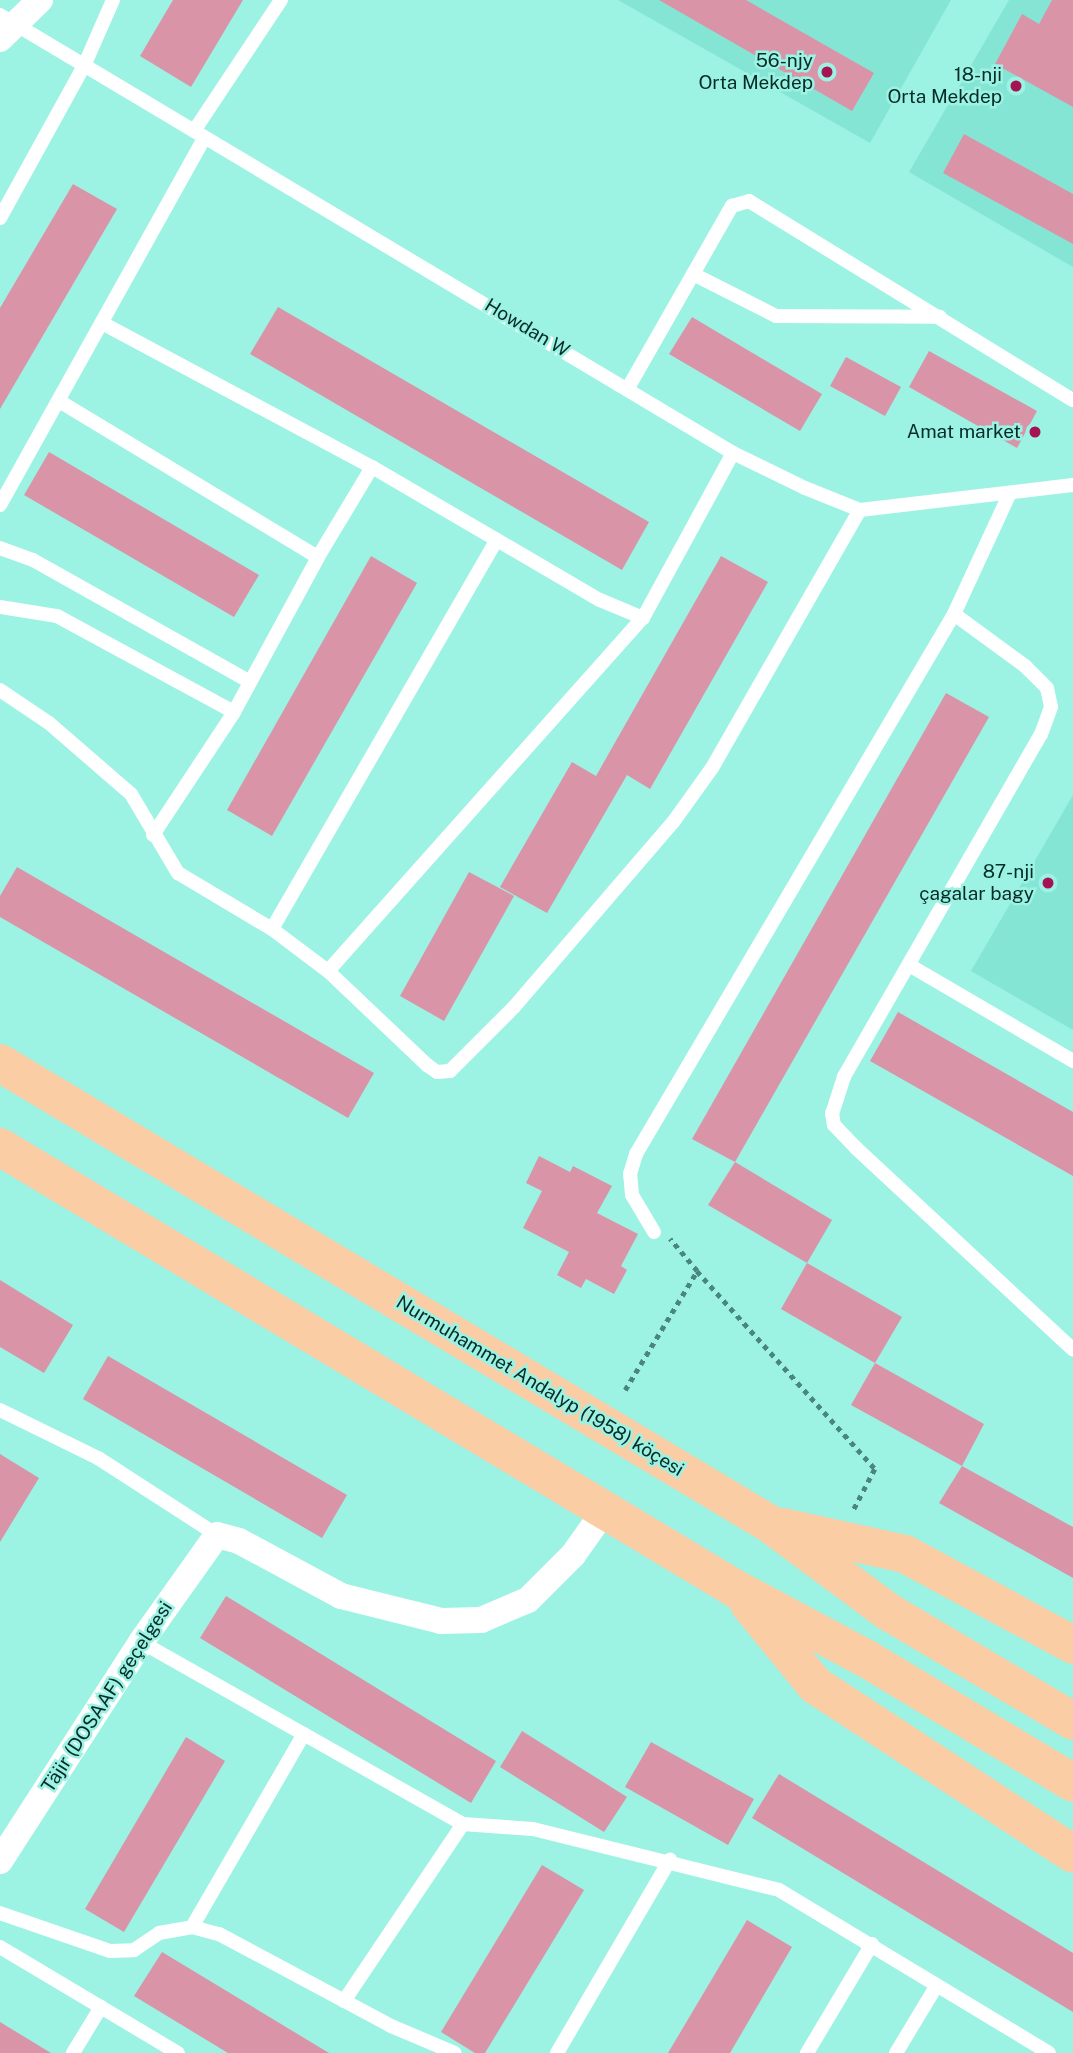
<!DOCTYPE html>
<meta charset="utf-8">
<style>
body{margin:0}
#map{position:relative;width:1073px;height:2053px;overflow:hidden;background:#9cf2e3;font-family:"Public Sans",sans-serif}
div>[style]{position:absolute}
[style*='--x']{left:calc(var(--x)*1px);top:calc(var(--y)*1px);width:calc(var(--w)*1px);rotate:calc(var(--a)*1deg)}
.built>*{inset:0;background:#85e5d5}
.building>*{inset:0;background:#d995a7}
.path>*{height:4.5px;margin-top:-2.25px;transform-origin:0;background:repeating-linear-gradient(90deg,#4a867d 0 5px,transparent 0 10px)}
.service>*{height:14px;margin:-7px;padding:0 7px;transform-origin:7px;border-radius:7px;background:#fff}
.minor>*{height:26px;margin:-13px;padding:0 13px;transform-origin:13px;border-radius:13px;background:#fff}
.primary>*{height:38px;margin:-19px;padding:0 19px;transform-origin:19px;border-radius:19px;background:#facda4}
.dots>*{width:19px;height:19px;translate:-50% -50%;box-sizing:border-box;border:4px solid #9cf2e3;border-radius:50%}
span{translate:-50% -50%;white-space:nowrap;text-align:center;line-height:1.15;-webkit-text-stroke:5px #9cf2e3;paint-order:stroke}
.poi-label{font-size:19px;color:#062c27}
.right{translate:-100% -50%;text-align:right}
.street-label{font-size:19px;color:#062c27}
</style>
<div id="map">
<div class="built">
<div style="clip-path:polygon(618px 0,951px 0,870px 143px)"></div>
<div style="clip-path:polygon(1009px 0,1073px 0,1073px 267px,909px 172px)"></div>
<div style="clip-path:polygon(1073px 795px,1073px 1030px,971px 971px)"></div>
</div>
<div class="building">
<div style="clip-path:polygon(173px 0,243px 0,191px 87px,140px 56px)"></div>
<div style="clip-path:polygon(659px 0,746px 0,874px 73px,852px 111px)"></div>
<div style="clip-path:polygon(1052px 0,1073px 0,1073px 107px,995px 64px,1022px 14px,1039px 24px)"></div>
<div style="clip-path:polygon(964px 134px,1073px 194px,1073px 244px,943px 173px)"></div>
<div style="clip-path:polygon(73px 184px,117px 209px,0 409px,0 308px)"></div>
<div style="clip-path:polygon(278px 307px,649px 522px,622px 570px,250px 354px)"></div>
<div style="clip-path:polygon(692px 317px,822px 394px,800px 431px,669px 354px)"></div>
<div style="clip-path:polygon(929px 351px,1037px 411px,1017px 448px,909px 387px)"></div>
<div style="clip-path:polygon(846px 357px,901px 387px,885px 416px,830px 386px)"></div>
<div style="clip-path:polygon(49px 452px,259px 575px,234px 617px,24px 495px)"></div>
<div style="clip-path:polygon(371px 556px,417px 583px,272px 836px,227px 810px)"></div>
<div style="clip-path:polygon(721px 556px,768px 582px,650px 789px,627px 775px,547px 913px,500px 887px,572px 762px,596px 776px)"></div>
<div style="clip-path:polygon(946px 693px,989px 717px,735px 1162px,692px 1139px)"></div>
<div style="clip-path:polygon(17px 867px,374px 1073px,348px 1118px,0 917px,0 896px)"></div>
<div style="clip-path:polygon(469px 872px,514px 896px,444px 1021px,400px 996px)"></div>
<div style="clip-path:polygon(898px 1012px,1073px 1112px,1073px 1176px,870px 1061px)"></div>
<div style="clip-path:polygon(539px 1156px,570px 1172px,573px 1166px,612px 1186px,597px 1213px,638px 1234px,621px 1266px,627px 1270px,614px 1294px,586px 1279px,581px 1288px,557px 1275px,569px 1252px,523px 1228px,542px 1191px,526px 1183px)"></div>
<div style="clip-path:polygon(735px 1162px,832px 1220px,807px 1263px,708px 1205px)"></div>
<div style="clip-path:polygon(807px 1263px,902px 1317px,875px 1363px,781px 1309px)"></div>
<div style="clip-path:polygon(0 1280px,73px 1325px,44px 1373px,0 1347px)"></div>
<div style="clip-path:polygon(108px 1356px,347px 1495px,322px 1538px,83px 1399px)"></div>
<div style="clip-path:polygon(875px 1363px,984px 1424px,962px 1466px,851px 1405px)"></div>
<div style="clip-path:polygon(0 1454px,39px 1478px,0 1542px)"></div>
<div style="clip-path:polygon(962px 1466px,1073px 1527px,1073px 1578px,939px 1503px)"></div>
<div style="clip-path:polygon(226px 1596px,496px 1761px,471px 1803px,200px 1638px)"></div>
<div style="clip-path:polygon(522px 1731px,627px 1797px,604px 1832px,500px 1767px)"></div>
<div style="clip-path:polygon(186px 1737px,225px 1761px,124px 1932px,85px 1909px)"></div>
<div style="clip-path:polygon(651px 1742px,754px 1799px,728px 1845px,625px 1787px)"></div>
<div style="clip-path:polygon(779px 1774px,1073px 1953px,1073px 2012px,752px 1818px)"></div>
<div style="clip-path:polygon(542px 1865px,584px 1890px,485px 2053px,475px 2053px,441px 2032px)"></div>
<div style="clip-path:polygon(747px 1920px,792px 1947px,730px 2053px,668px 2053px)"></div>
<div style="clip-path:polygon(162px 1952px,329px 2053px,228px 2053px,134px 1996px)"></div>
<div style="clip-path:polygon(0 2022px,51px 2053px,0 2053px)"></div>
</div>
<div class="path">
<div style="--x:697;--y:1271;--w:266;--a:48"></div>
<div style="--x:875;--y:1469;--w:47;--a:117.6"></div>
<div style="--x:625;--y:1390;--w:139;--a:-58.8"></div>
<div style="--x:697;--y:1271;--w:42;--a:-130.2"></div>
</div>
<div class="service">
<div style="--x:0;--y:15;--w:854;--a:30.86"></div>
<div style="--x:733;--y:453;--w:80;--a:25.9"></div>
<div style="--x:805;--y:488;--w:59;--a:21.8"></div>
<div style="--x:860;--y:510;--w:214;--a:-6.7"></div>
<div style="--x:194;--y:131;--w:157;--a:-56.4"></div>
<div style="--x:0;--y:218;--w:174;--a:-61.1"></div>
<div style="--x:84;--y:66;--w:72;--a:-66.3"></div>
<div style="--x:693;--y:274;--w:93;--a:26.8"></div>
<div style="--x:776;--y:316;--w:164;--a:0.3"></div>
<div style="--x:102;--y:323;--w:306;--a:28.1"></div>
<div style="--x:628;--y:388;--w:210;--a:-60.3"></div>
<div style="--x:732;--y:206;--w:18;--a:-16"></div>
<div style="--x:749;--y:201;--w:380;--a:31.6"></div>
<div style="--x:59;--y:401;--w:302;--a:31.1"></div>
<div style="--x:318;--y:557;--w:105;--a:-59"></div>
<div style="--x:372;--y:467;--w:264;--a:30.3"></div>
<div style="--x:600;--y:600;--w:47;--a:22.7"></div>
<div style="--x:643;--y:618;--w:188;--a:-61.4"></div>
<div style="--x:0;--y:505;--w:420;--a:-60.9"></div>
<div style="--x:0;--y:548;--w:35;--a:20"></div>
<div style="--x:33;--y:560;--w:249;--a:29.3"></div>
<div style="--x:0;--y:607;--w:58;--a:9"></div>
<div style="--x:57;--y:616;--w:201;--a:28.5"></div>
<div style="--x:954;--y:614;--w:88;--a:36.2"></div>
<div style="--x:1025;--y:666;--w:31;--a:45"></div>
<div style="--x:1047;--y:688;--w:19;--a:78"></div>
<div style="--x:1051;--y:707;--w:29;--a:110"></div>
<div style="--x:1041;--y:734;--w:396;--a:119.9"></div>
<div style="--x:844;--y:1077;--w:38;--a:108"></div>
<div style="--x:832;--y:1113;--w:12;--a:81"></div>
<div style="--x:834;--y:1125;--w:32;--a:46"></div>
<div style="--x:856;--y:1148;--w:296;--a:42.9"></div>
<div style="--x:0;--y:690;--w:59;--a:34"></div>
<div style="--x:49;--y:723;--w:108;--a:40.9"></div>
<div style="--x:131;--y:794;--w:92;--a:59.3"></div>
<div style="--x:178;--y:873;--w:109;--a:30.8"></div>
<div style="--x:272;--y:929;--w:70;--a:36.9"></div>
<div style="--x:328;--y:971;--w:137;--a:43.5"></div>
<div style="--x:427;--y:1065;--w:12;--a:35"></div>
<div style="--x:437;--y:1072;--w:13;--a:-4"></div>
<div style="--x:450;--y:1071;--w:91;--a:-45"></div>
<div style="--x:514;--y:1007;--w:245;--a:-49.3"></div>
<div style="--x:674;--y:821;--w:65;--a:-54.4"></div>
<div style="--x:712;--y:768;--w:297;--a:-60.2"></div>
<div style="--x:153;--y:835;--w:147;--a:-56.6"></div>
<div style="--x:234;--y:712;--w:176;--a:-61.5"></div>
<div style="--x:272;--y:929;--w:448;--a:-60"></div>
<div style="--x:909;--y:965;--w:190;--a:30.3"></div>
<div style="--x:328;--y:971;--w:473;--a:-48.3"></div>
<div style="--x:654;--y:1232;--w:43;--a:-120.7"></div>
<div style="--x:632;--y:1195;--w:21;--a:-95"></div>
<div style="--x:630;--y:1174;--w:21;--a:-73"></div>
<div style="--x:636;--y:1154;--w:627;--a:-59.51"></div>
<div style="--x:954;--y:614;--w:131;--a:-65.2"></div>
<div style="--x:0;--y:1410;--w:109;--a:26.1"></div>
<div style="--x:98;--y:1458;--w:142;--a:32.9"></div>
<div style="--x:141;--y:1642;--w:370;--a:29.5"></div>
<div style="--x:463;--y:1824;--w:70;--a:4.1"></div>
<div style="--x:533;--y:1829;--w:253;--a:13.9"></div>
<div style="--x:779;--y:1890;--w:315;--a:31.1"></div>
<div style="--x:0;--y:1913;--w:116;--a:19.1"></div>
<div style="--x:110;--y:1951;--w:24;--a:-2"></div>
<div style="--x:134;--y:1950;--w:30;--a:-34"></div>
<div style="--x:159;--y:1933;--w:34;--a:-10"></div>
<div style="--x:192;--y:1927;--w:28;--a:15"></div>
<div style="--x:219;--y:1934;--w:195;--a:28.1"></div>
<div style="--x:391;--y:2026;--w:69;--a:22.9"></div>
<div style="--x:192;--y:1927;--w:223;--a:-59.9"></div>
<div style="--x:0;--y:1947;--w:207;--a:30.8"></div>
<div style="--x:344;--y:2001;--w:213;--a:-56.1"></div>
<div style="--x:73;--y:2053;--w:54;--a:-58.7"></div>
<div style="--x:557;--y:2053;--w:224;--a:-59.7"></div>
<div style="--x:807;--y:2053;--w:127;--a:-59.2"></div>
<div style="--x:896;--y:2053;--w:79;--a:-58.9"></div>
</div>
<div class="minor">
<div style="--x:0;--y:39;--w:56;--a:-44.3"></div>
<div style="--x:0;--y:1861;--w:260;--a:-57.2"></div>
<div style="--x:141;--y:1642;--w:131;--a:-54.6"></div>
<div style="--x:217;--y:1535;--w:23;--a:15"></div>
<div style="--x:239;--y:1541;--w:116;--a:28.3"></div>
<div style="--x:341;--y:1596;--w:103;--a:14"></div>
<div style="--x:441;--y:1621;--w:40;--a:-1.4"></div>
<div style="--x:481;--y:1620;--w:51;--a:-23.1"></div>
<div style="--x:528;--y:1600;--w:64;--a:-45"></div>
<div style="--x:573;--y:1555;--w:55;--a:-54.6"></div>
</div>
<div class="primary">
<div style="--x:0;--y:1063;--w:897;--a:30.91"></div>
<div style="--x:770;--y:1524;--w:146;--a:36.6"></div>
<div style="--x:887;--y:1611;--w:216;--a:30.6"></div>
<div style="--x:0;--y:1147;--w:859;--a:30.99"></div>
<div style="--x:736;--y:1589;--w:149;--a:28.1"></div>
<div style="--x:867;--y:1659;--w:240;--a:31"></div>
<div style="--x:783;--y:1527;--w:125;--a:12.5"></div>
<div style="--x:905;--y:1554;--w:191;--a:28.4"></div>
<div style="--x:749;--y:1604;--w:104;--a:50.8"></div>
<div style="--x:815;--y:1685;--w:308;--a:33.2"></div>
</div>
<div class="dots">
<div style="left:827px;top:72px;background:#a51353"></div>
<div style="left:1016px;top:86px;background:#a51353"></div>
<div style="left:1035px;top:432px;background:#a51353"></div>
<div style="left:1048px;top:883px;background:#a51353"></div>
</div>
<div class="poi-label">
<span class="right" style="left:813px;top:72px">56-njy<br>Orta Mekdep</span>
<span class="right" style="left:1002px;top:86px">18-nji<br>Orta Mekdep</span>
<span class="right" style="left:1021px;top:432px">Amat market</span>
<span class="right" style="left:1034px;top:883px">87-nji<br>çagalar bagy</span>
</div>
<div class="street-label">
<span style="left:527px;top:328px;rotate:31deg">Howdan W</span>
<span style="left:540px;top:1386px;rotate:31deg">Nurmuhammet Andalyp (1958) köçesi</span>
<span style="left:107px;top:1697px;rotate:-57deg">Täjir (DOSAAF) geçelgesi</span>
</div>
</div>
